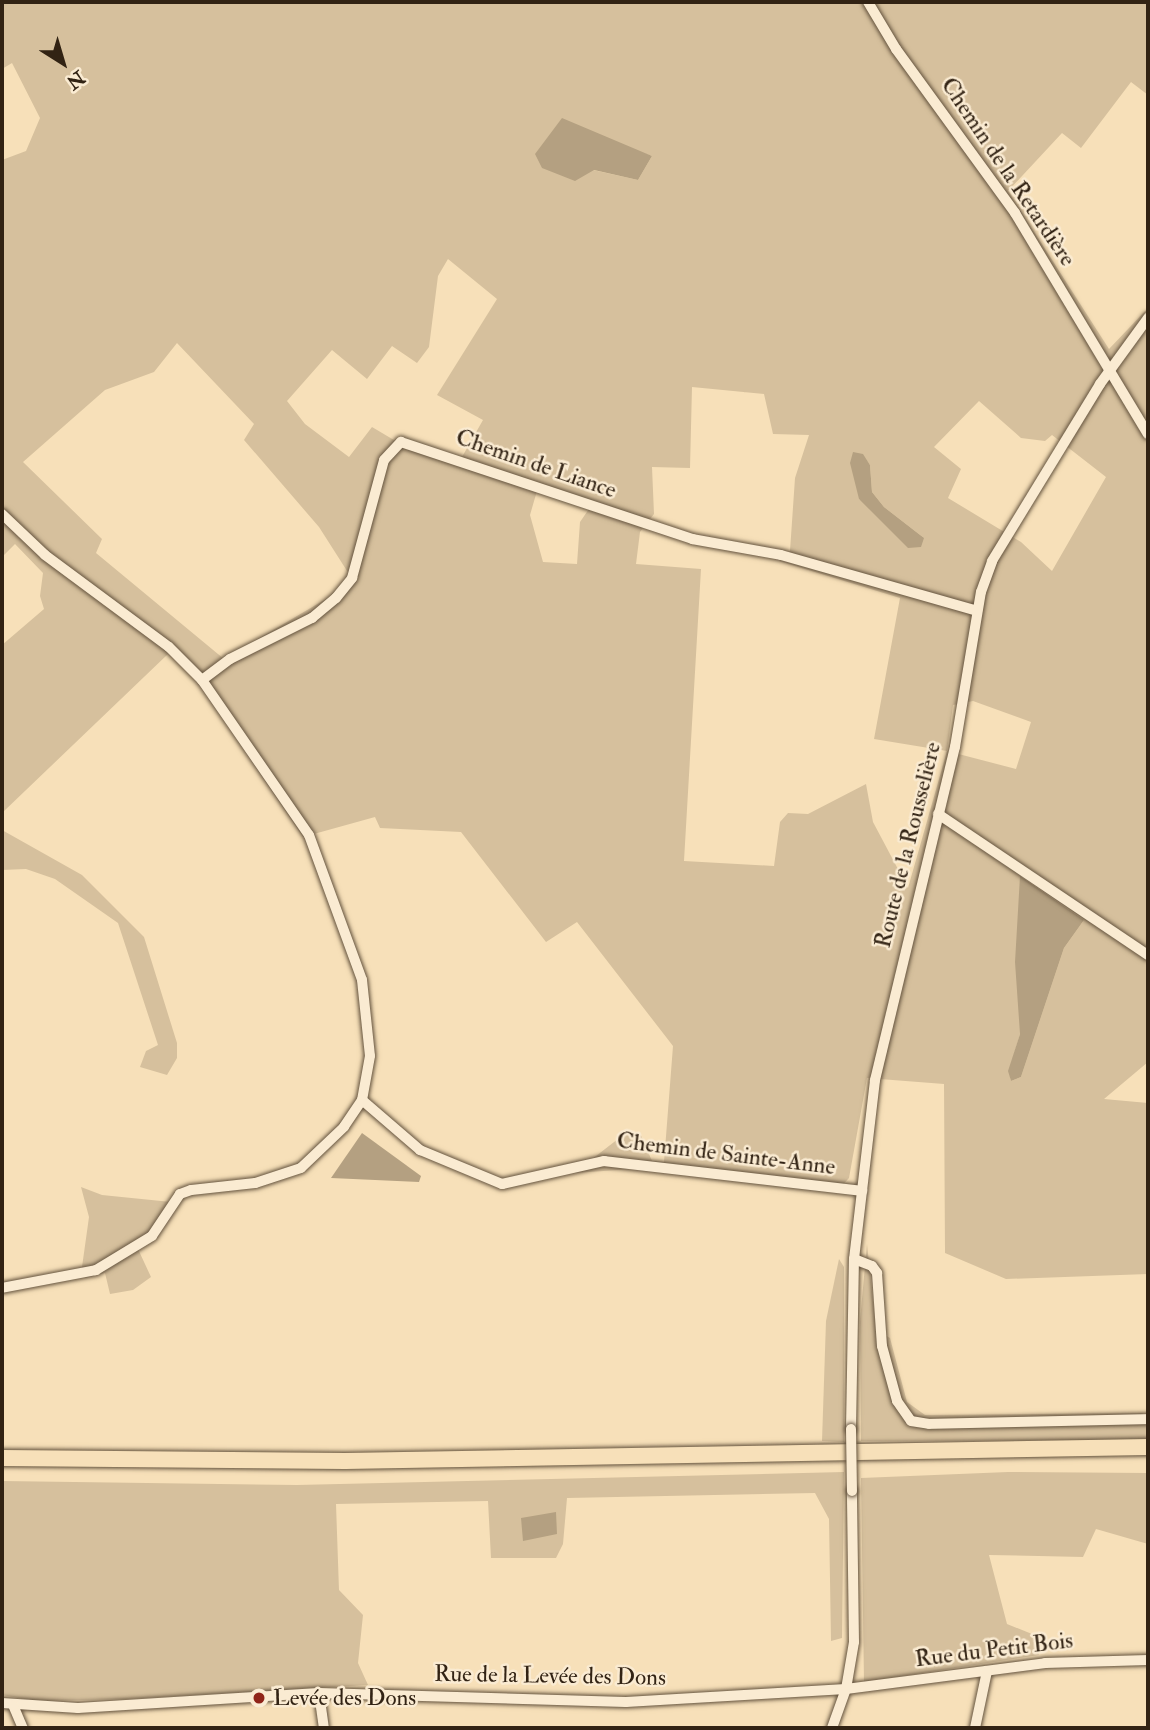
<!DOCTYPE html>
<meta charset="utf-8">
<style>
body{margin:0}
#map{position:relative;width:1150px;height:1730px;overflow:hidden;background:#f7e0b9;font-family:"IM FELL Double Pica",serif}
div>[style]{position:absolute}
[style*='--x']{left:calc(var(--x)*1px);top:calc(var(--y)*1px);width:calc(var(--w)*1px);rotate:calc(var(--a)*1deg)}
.green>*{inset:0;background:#d6c09d}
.water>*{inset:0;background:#b4a081}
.roads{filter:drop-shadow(0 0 2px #63523d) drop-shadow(0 0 2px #63523d)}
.minor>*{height:10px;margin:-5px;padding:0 5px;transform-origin:5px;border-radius:5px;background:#faebd2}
.highway>*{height:16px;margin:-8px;padding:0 8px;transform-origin:8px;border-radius:8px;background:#f7e0b9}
.bridges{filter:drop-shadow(0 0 2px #63523d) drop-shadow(0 0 2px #63523d)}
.minor-bridge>*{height:10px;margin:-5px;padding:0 5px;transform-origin:5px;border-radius:5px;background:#faebd2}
.dots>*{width:19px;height:19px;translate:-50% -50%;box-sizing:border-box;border:4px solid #faebd2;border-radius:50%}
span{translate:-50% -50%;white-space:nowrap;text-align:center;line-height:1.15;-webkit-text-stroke:5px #faebd2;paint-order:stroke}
.street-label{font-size:23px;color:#322314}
.poi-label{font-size:23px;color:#322314}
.left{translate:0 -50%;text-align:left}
.frame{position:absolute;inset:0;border:4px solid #322314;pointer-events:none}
.north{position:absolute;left:28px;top:28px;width:70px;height:70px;-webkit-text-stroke:5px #faebd2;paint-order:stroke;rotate:143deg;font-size:19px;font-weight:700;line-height:28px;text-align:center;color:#322314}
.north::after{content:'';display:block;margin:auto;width:24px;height:32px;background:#322314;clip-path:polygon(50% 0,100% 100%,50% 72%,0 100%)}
</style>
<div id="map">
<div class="green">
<div style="clip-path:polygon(evenodd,2px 2px,1148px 2px,1148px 95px,1131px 82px,1081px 148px,1062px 133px,1008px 191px,1109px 349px,1148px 308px,1148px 1062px,1104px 1099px,1148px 1103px,1148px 1274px,1006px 1279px,945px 1253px,944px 1084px,867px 1078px,849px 1178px,837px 1191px,633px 1169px,574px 1173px,627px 1132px,640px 1133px,652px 1161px,664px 1162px,673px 1046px,577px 922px,546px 942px,461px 832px,380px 828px,375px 817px,303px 837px,196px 679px,168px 654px,2px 813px,2px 645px,44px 609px,40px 596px,43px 573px,15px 544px,2px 557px,2px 160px,26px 151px,40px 118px,12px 63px,2px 69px,2px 2px,625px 147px,652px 156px,638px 180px,593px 170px,625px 147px,2px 2px,448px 259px,497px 299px,437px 395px,483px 420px,458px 464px,404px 446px,372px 427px,349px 457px,305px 424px,287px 401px,332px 350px,367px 379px,392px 346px,417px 363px,429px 347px,438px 276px,448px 259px,2px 2px,177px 343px,254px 424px,244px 440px,319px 527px,349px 574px,331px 596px,224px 659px,96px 553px,102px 539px,23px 462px,105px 390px,154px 372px,177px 343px,2px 2px,692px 387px,764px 394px,773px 434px,809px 435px,795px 478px,790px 551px,779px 561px,900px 598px,874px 739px,947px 751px,908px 888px,873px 822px,866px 784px,808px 814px,788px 813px,780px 822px,774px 866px,684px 861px,701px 569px,636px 564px,640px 532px,654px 514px,652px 467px,690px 468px,692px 387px,2px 2px,979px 401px,1021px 438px,1045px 441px,1052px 435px,1106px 477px,1052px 571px,1021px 542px,948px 498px,961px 469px,934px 447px,979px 401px,2px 2px,862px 454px,870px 465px,872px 492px,884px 507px,924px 538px,859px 499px,862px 454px,2px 2px,539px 484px,593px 503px,580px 522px,577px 564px,543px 562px,530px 515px,539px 484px,2px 2px,973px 701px,1031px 722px,1016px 769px,947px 751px,953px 705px,973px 701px,2px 2px,1021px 876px,1084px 920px,1064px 948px,1021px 1077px,1011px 1081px,1009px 1071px,1020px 1034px,1021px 876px)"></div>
<div style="clip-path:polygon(2px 830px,82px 875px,144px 937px,177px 1043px,177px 1058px,167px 1075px,140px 1067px,146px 1051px,158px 1045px,118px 923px,55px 879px,26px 869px,2px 870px)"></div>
<div style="clip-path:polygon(81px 1187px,102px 1195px,171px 1202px,138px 1249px,151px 1277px,133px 1290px,110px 1294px,105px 1273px,85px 1278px,82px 1267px,89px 1217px)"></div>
<div style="clip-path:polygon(867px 1244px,876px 1330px,890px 1338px,907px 1402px,925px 1415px,1142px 1413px,1148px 1418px,1148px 1440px,861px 1441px,860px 1321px)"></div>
<div style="clip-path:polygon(839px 1259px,844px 1267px,844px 1442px,822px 1441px,826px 1321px)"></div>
<div style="clip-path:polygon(844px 1472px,842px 1638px,831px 1641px,829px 1519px,815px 1493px,567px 1498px,563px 1544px,556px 1558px,491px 1558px,488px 1501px,336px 1504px,339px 1590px,363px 1615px,358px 1663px,368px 1685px,126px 1699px,36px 1701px,2px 1695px,2px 1481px,297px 1485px)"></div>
<div style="clip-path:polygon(1008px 1472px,1148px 1473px,1148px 1544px,1096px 1529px,1083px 1557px,989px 1555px,1007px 1624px,1032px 1634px,1039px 1655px,864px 1682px,861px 1478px)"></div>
</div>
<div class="water">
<div style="clip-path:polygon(562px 118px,652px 156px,638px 180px,594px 170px,575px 181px,542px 168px,535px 154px)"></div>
<div style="clip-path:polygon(853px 452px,863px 454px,870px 465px,872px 492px,884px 507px,924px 538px,921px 547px,908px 548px,859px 499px,850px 463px)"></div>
<div style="clip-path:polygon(1020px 876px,1084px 920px,1064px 948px,1021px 1077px,1011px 1081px,1008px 1071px,1020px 1034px,1015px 962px)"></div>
<div style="clip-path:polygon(362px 1133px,421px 1176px,419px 1182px,331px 1178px)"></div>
<div style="clip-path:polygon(556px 1512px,557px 1534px,523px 1541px,521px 1518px)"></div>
</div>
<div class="roads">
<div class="minor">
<div style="--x:868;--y:2;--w:55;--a:59.2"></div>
<div style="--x:896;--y:49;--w:203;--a:54"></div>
<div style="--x:1015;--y:213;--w:258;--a:59"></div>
<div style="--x:2;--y:514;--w:59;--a:43.6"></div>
<div style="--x:45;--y:555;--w:154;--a:36.6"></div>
<div style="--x:169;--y:647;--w:47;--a:45"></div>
<div style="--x:202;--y:680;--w:188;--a:55.4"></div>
<div style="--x:309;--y:835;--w:154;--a:69.9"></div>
<div style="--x:362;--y:980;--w:76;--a:84"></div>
<div style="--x:370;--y:1056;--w:45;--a:100.3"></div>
<div style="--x:362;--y:1100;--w:32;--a:124"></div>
<div style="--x:344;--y:1127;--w:59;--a:136.4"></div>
<div style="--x:301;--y:1168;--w:48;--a:161.9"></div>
<div style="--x:255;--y:1183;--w:64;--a:173.8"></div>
<div style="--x:191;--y:1190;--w:12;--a:160"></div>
<div style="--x:180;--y:1194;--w:50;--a:123.7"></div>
<div style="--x:152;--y:1236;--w:66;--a:148.7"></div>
<div style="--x:96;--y:1270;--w:96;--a:169.2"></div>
<div style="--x:202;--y:680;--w:35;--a:-37"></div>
<div style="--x:230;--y:659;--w:92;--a:-26.6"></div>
<div style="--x:312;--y:618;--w:31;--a:-40"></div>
<div style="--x:336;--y:598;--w:26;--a:-51"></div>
<div style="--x:352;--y:578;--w:122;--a:-74.8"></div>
<div style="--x:384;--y:460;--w:25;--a:-47"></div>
<div style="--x:401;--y:442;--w:307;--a:18.4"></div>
<div style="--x:692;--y:539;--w:90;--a:10.2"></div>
<div style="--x:781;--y:555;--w:204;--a:15.9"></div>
<div style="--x:938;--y:814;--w:253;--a:33.9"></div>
<div style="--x:362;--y:1100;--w:77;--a:40.8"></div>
<div style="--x:420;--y:1150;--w:89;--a:22.5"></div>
<div style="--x:502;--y:1184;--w:105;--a:-12.7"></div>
<div style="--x:604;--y:1161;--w:260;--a:6.6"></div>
<div style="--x:854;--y:1259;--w:19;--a:21"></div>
<div style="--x:872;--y:1266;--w:9;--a:54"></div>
<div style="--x:877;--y:1273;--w:73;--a:86.1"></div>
<div style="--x:882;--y:1346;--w:57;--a:74.7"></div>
<div style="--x:897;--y:1401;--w:24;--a:55"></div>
<div style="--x:911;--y:1421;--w:18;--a:9"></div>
<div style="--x:929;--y:1424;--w:219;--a:-1.3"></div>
<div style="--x:851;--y:1429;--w:170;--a:-89"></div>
<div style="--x:854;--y:1259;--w:180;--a:-83.3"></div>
<div style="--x:875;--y:1080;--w:342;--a:-76.5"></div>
<div style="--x:955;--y:747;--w:157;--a:-80.5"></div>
<div style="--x:981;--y:592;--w:33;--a:-70"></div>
<div style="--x:992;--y:561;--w:207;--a:-58.6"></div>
<div style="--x:1100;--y:384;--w:82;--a:-54"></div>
<div style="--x:319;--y:1693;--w:35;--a:82"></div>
<div style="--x:2;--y:1703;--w:76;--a:3.8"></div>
<div style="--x:78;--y:1708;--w:241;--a:-3.6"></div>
<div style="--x:319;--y:1693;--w:307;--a:1.7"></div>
<div style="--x:626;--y:1702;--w:220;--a:-3.4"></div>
<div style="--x:846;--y:1689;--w:201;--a:-7.4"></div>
<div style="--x:1045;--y:1663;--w:103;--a:-1.7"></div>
<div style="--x:13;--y:1705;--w:25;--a:67"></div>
<div style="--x:832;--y:1728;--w:41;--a:-70.3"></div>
<div style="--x:846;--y:1689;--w:48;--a:-80.3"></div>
<div style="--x:854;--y:1642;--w:151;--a:-90.8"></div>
<div style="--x:975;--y:1728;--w:58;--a:-78.1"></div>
</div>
<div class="highway">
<div style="--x:2;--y:1458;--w:343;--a:0.5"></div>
<div style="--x:345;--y:1461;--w:803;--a:-1"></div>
</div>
</div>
<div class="bridges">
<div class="minor-bridge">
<div style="--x:851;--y:1429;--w:62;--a:89.1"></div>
</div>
</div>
<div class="dots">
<div style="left:259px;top:1698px;background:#8f2418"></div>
</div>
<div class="street-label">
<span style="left:1008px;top:172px;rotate:56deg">Chemin de la Retardière</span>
<span style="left:536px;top:464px;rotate:19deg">Chemin de Liance</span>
<span style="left:908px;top:845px;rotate:-76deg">Route de la Rousselière</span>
<span style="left:726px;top:1154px;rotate:7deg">Chemin de Sainte-Anne</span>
<span style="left:994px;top:1650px;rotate:-7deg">Rue du Petit Bois</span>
<span style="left:550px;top:1676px;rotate:1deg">Rue de la Levée des Dons</span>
</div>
<div class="poi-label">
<span class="left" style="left:273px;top:1698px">Levée des Dons</span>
</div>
<div class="frame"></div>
<div class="north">N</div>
</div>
